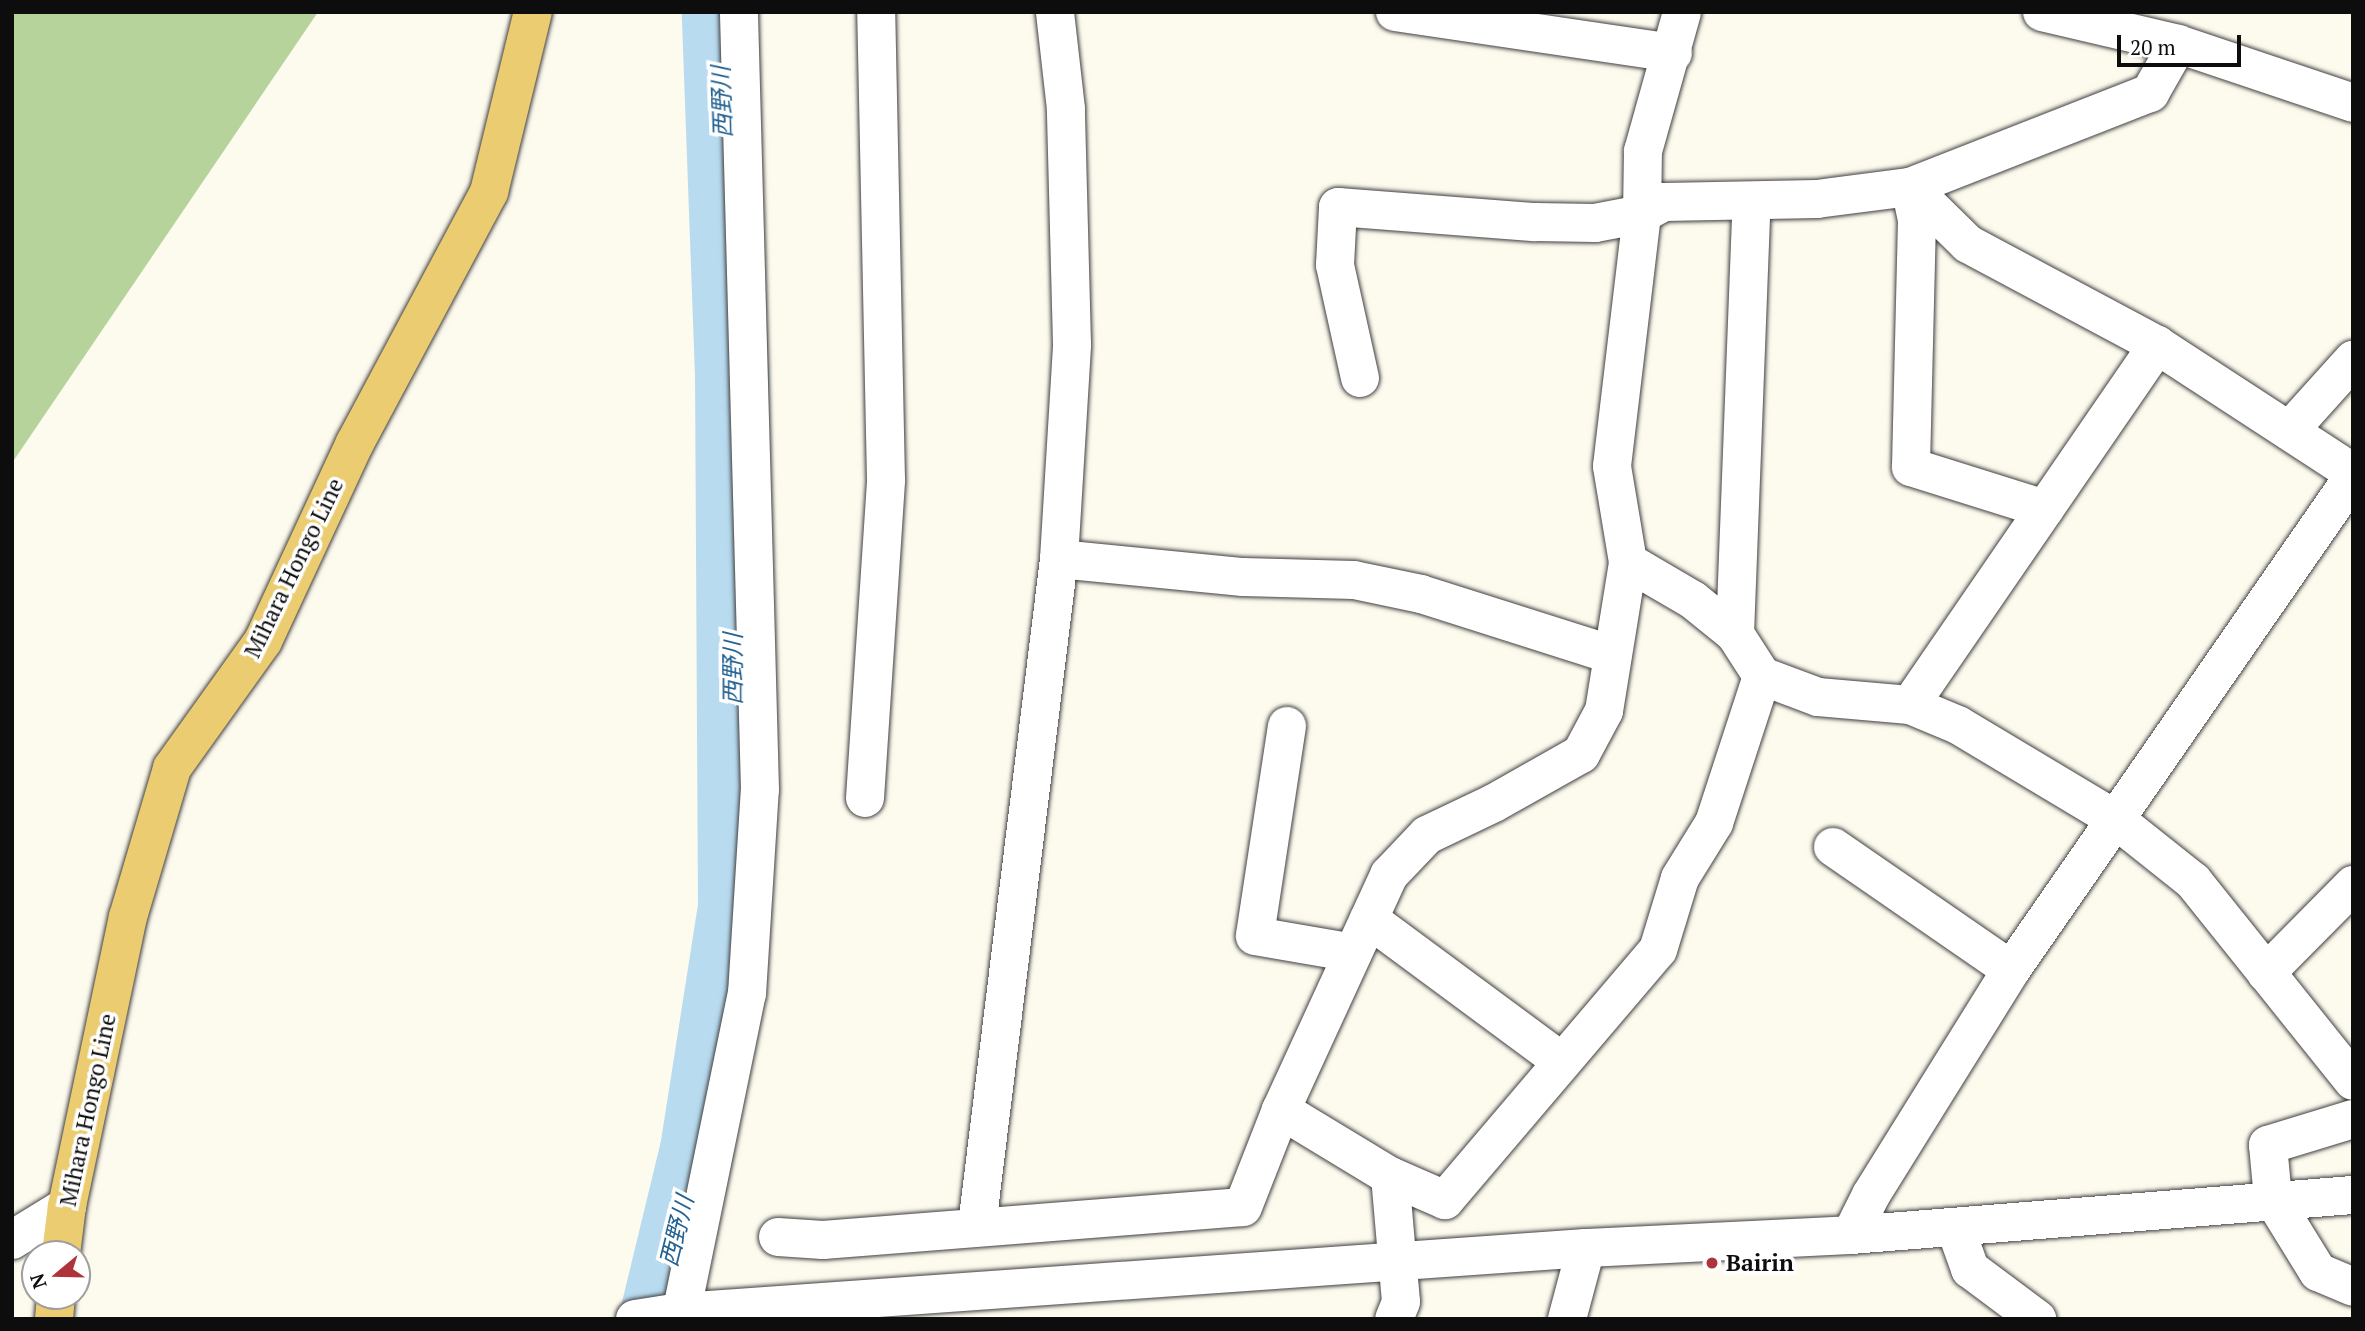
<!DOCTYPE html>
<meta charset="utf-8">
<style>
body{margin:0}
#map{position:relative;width:2365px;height:1331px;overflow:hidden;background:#fdfaee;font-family:"PT Serif","Noto Sans JP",serif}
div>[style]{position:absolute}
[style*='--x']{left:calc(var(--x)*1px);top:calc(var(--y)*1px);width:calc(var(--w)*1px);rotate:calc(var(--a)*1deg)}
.forest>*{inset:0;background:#b6d39c}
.river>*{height:74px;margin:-37px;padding:0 37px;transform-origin:37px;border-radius:37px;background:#b8dbf0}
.roads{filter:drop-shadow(0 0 2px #404040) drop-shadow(0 0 2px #404040)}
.minor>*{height:38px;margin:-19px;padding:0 19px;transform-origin:19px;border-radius:19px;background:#fff}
.major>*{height:38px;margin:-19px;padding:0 19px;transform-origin:19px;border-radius:19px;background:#ebcc71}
.dots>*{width:19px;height:19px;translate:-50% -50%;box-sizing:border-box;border:4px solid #fff;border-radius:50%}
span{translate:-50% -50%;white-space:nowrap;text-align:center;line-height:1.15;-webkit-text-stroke:7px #fff;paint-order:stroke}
.street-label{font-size:23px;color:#0d0d0d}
.poi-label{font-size:23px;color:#0d0d0d;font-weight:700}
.left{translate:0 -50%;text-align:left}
.water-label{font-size:24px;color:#236292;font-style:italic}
.frame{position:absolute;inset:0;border:14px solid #0d0d0d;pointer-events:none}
.north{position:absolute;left:21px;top:1240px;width:70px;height:70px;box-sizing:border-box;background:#fff;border:2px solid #9e9e9e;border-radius:50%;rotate:251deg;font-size:19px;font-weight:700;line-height:28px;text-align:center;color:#0d0d0d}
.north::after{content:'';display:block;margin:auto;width:24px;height:32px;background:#af333a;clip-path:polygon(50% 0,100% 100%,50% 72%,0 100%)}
.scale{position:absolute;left:2117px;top:35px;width:124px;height:32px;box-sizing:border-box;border:4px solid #0d0d0d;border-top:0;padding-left:9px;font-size:21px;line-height:24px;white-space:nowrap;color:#0d0d0d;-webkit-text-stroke:5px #fff;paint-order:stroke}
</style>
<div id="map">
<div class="forest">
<div style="clip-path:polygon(12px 12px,318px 12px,12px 463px)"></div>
</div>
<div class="river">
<div style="--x:656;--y:1319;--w:174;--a:-76.4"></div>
<div style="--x:697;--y:1150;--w:246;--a:-81.1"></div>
<div style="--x:735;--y:907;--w:532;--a:-90.32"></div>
<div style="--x:732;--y:375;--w:363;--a:-92.1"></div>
</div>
<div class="roads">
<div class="minor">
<div style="--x:1395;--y:12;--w:281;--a:8.4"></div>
<div style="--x:2042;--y:12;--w:140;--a:13.2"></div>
<div style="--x:2178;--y:44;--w:185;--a:18.6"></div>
<div style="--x:1910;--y:187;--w:81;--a:44.5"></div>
<div style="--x:1968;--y:244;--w:214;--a:28.1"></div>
<div style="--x:2157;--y:345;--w:234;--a:33.1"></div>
<div style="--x:1910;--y:187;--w:34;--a:78"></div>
<div style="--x:1917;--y:220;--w:247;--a:91.4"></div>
<div style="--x:1911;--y:467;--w:140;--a:17.4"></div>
<div style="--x:1360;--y:378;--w:116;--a:-102.5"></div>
<div style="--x:1335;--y:265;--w:58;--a:-87"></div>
<div style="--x:1338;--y:207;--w:198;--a:4.4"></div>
<div style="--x:1535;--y:222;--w:60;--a:1"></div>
<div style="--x:1595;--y:223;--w:48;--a:-10.8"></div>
<div style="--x:1642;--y:214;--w:25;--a:-29"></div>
<div style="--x:1664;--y:202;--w:153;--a:-1.1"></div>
<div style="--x:1817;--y:199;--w:94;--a:-7.4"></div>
<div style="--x:1910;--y:187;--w:258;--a:-21.4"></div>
<div style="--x:2150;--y:93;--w:56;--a:-60.3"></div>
<div style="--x:2289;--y:431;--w:96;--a:-48"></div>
<div style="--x:1059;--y:559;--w:185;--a:5.6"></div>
<div style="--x:1243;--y:577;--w:111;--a:1.5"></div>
<div style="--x:1354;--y:580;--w:68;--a:11.8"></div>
<div style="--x:1421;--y:594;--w:201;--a:17.6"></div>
<div style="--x:1628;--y:562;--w:75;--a:30.3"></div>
<div style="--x:1693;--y:600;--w:54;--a:39"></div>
<div style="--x:1735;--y:634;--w:50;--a:57.3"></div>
<div style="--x:1762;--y:676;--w:60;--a:20.6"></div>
<div style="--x:1818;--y:697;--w:92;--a:5"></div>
<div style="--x:1910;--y:705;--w:52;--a:22.6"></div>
<div style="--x:1958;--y:725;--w:183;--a:30.9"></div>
<div style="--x:2115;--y:819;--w:100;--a:38.5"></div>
<div style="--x:2193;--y:881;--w:256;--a:51.3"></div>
<div style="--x:1735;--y:634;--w:433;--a:-87.8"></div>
<div style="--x:1910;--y:705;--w:437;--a:-55.5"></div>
<div style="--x:1287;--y:726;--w:212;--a:98.7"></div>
<div style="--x:1255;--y:936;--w:99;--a:9.8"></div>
<div style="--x:865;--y:798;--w:319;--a:-86.2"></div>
<div style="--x:886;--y:480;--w:468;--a:-91.2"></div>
<div style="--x:1833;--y:847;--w:216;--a:34.6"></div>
<div style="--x:1369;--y:919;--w:240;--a:36.5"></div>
<div style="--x:2266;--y:973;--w:124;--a:-45.3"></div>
<div style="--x:1281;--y:1110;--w:127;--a:31.2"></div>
<div style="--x:1390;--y:1176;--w:126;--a:85"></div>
<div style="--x:1401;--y:1302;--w:18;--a:112"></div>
<div style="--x:2353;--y:1119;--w:89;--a:163"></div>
<div style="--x:2268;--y:1145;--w:54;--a:84.7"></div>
<div style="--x:2273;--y:1199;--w:86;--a:58.3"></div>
<div style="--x:2318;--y:1272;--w:38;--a:23"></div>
<div style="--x:1390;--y:1176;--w:60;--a:23.6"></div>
<div style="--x:1445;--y:1200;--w:328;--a:-49.6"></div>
<div style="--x:1658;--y:950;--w:75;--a:-73"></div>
<div style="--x:1680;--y:878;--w:65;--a:-58.3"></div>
<div style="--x:1714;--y:823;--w:155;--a:-71.9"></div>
<div style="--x:977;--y:1226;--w:672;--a:-82.99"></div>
<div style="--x:1059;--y:559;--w:215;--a:-86.5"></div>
<div style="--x:1072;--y:344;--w:235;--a:-91.5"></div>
<div style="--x:1066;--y:109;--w:98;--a:-96.5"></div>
<div style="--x:1955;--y:1227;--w:45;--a:70.3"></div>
<div style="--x:1970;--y:1269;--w:84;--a:36.7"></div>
<div style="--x:1851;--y:1235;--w:45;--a:-63.4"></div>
<div style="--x:1871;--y:1195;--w:265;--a:-58.1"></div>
<div style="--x:2011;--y:970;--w:600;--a:-55.25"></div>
<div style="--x:778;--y:1237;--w:45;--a:3.8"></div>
<div style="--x:823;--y:1240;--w:421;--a:-4.5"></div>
<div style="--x:1243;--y:1207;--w:104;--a:-68.6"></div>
<div style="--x:1281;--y:1110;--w:259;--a:-65.3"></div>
<div style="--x:1389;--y:875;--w:55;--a:-46.5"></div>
<div style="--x:1427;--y:835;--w:74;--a:-25.5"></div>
<div style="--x:1494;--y:803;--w:100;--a:-29.4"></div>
<div style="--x:1581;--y:754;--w:49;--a:-61.9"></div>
<div style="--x:1604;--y:711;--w:151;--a:-80.8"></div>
<div style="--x:1628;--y:562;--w:97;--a:-99.5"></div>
<div style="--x:1612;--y:466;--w:254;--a:-83.2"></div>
<div style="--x:1642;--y:214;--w:63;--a:-89.1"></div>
<div style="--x:1643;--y:151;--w:144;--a:-74.3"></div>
<div style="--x:12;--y:1240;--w:65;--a:-31.7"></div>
<div style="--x:635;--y:1319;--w:47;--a:-8.7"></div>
<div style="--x:681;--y:1312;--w:907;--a:-4.05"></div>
<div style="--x:1586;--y:1248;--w:265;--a:-2.8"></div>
<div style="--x:1851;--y:1235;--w:504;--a:-4.56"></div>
<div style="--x:680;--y:1319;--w:332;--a:-78.4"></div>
<div style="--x:747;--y:994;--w:204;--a:-86.4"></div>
<div style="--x:760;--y:790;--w:778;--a:-91.55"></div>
<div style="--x:1567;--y:1319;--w:73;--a:-75"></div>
</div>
<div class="major">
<div style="--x:61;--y:1254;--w:48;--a:-82.9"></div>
<div style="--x:67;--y:1206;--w:295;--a:-78.1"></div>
<div style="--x:128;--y:917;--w:155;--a:-73.5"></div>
<div style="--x:172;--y:768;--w:156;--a:-54.4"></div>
<div style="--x:263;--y:641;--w:218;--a:-65.1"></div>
<div style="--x:355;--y:443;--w:285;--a:-61.9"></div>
<div style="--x:489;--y:192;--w:185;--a:-76.3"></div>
<div style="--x:54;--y:1319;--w:23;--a:-85"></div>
</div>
</div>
<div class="dots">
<div style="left:1712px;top:1263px;background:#af333a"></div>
</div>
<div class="street-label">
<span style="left:294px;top:568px;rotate:-64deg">Mihara Hongo Line</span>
<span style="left:88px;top:1110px;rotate:-78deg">Mihara Hongo Line</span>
</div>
<div class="poi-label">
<span class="left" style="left:1726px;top:1263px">Bairin</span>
</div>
<div class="water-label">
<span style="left:722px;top:102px;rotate:-92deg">西野川</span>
<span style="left:733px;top:669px;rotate:-90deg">西野川</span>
<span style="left:677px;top:1231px;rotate:-76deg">西野川</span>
</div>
<div class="frame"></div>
<div class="north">N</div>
<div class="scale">20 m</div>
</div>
